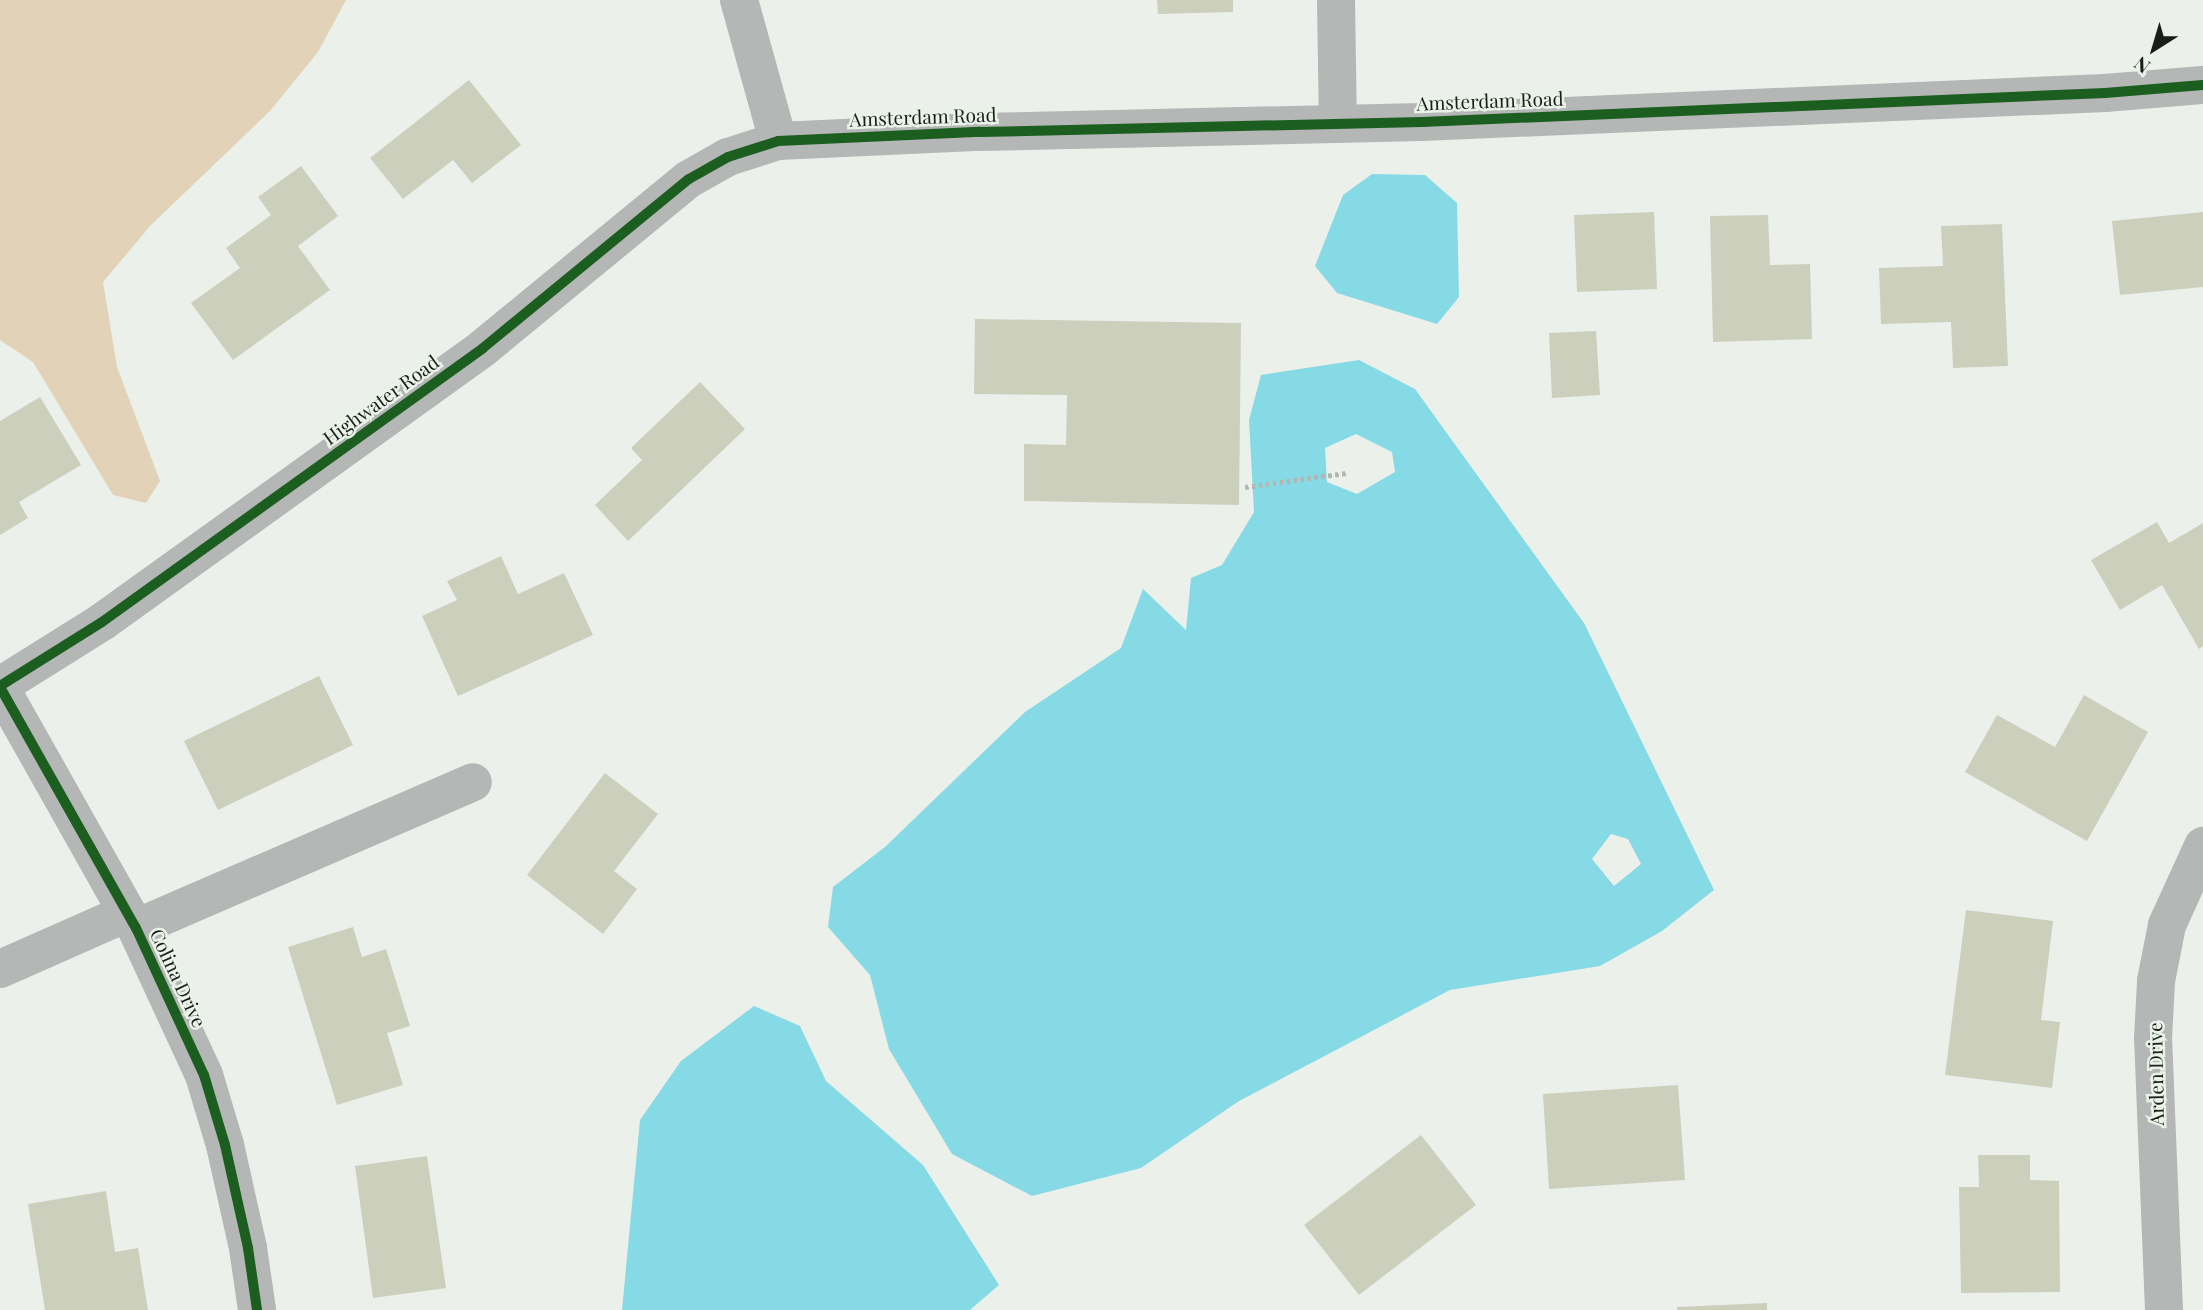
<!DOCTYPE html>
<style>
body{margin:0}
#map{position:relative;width:2203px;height:1310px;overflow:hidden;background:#ebf0eb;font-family:"Playfair Display",serif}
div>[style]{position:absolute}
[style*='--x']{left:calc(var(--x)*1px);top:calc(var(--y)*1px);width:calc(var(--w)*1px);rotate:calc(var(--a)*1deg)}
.green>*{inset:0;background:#e2d2b7}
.water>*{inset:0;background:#86dae5}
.building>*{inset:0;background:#cdcfbd}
.path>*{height:4.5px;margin-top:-2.25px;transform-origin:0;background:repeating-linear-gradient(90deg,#b3b6b4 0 3.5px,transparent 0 7px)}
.minor>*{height:38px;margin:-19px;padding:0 19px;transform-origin:19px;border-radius:19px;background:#b4b7b5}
.cycleway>*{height:10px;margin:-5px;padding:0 5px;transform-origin:5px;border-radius:5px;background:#1b5e20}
span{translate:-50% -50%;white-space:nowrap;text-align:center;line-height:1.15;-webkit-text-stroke:5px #e9f3e8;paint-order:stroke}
.street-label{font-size:19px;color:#1a1d1a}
.north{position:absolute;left:2119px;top:14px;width:70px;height:70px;-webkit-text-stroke:5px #e9f3e8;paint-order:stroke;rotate:217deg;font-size:19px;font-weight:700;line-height:28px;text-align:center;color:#1a1d1a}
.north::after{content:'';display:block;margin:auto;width:24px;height:32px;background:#1a1d1a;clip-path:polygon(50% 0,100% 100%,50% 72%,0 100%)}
</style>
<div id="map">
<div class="green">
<div style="clip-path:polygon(0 0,346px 0,318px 52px,270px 111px,151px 225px,103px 282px,117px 367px,160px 481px,146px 503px,113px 495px,33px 362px,0 340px)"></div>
</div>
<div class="water">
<div style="clip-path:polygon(1372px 174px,1425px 175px,1457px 203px,1459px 297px,1437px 324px,1337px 293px,1315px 266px,1343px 195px)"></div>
<div style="clip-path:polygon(evenodd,1359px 360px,1415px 389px,1584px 623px,1714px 890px,1662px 931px,1600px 966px,1450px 990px,1239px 1101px,1141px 1168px,1032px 1196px,952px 1154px,889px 1049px,870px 975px,828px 927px,833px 887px,885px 847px,1025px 712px,1121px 648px,1143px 589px,1186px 630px,1191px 578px,1222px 565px,1254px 512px,1249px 420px,1261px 375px,1359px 360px,1356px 434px,1392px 452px,1395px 472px,1357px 494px,1327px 482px,1325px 448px,1356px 434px,1359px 360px,1611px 834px,1628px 839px,1641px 864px,1614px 886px,1592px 859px,1611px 834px)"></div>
<div style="clip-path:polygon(754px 1006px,800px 1026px,826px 1081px,923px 1165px,999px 1285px,970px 1310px,622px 1310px,640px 1120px,681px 1061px)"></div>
</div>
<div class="building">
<div style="clip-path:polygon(1157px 0,1233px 0,1233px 12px,1158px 14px)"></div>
<div style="clip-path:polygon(469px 80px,521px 145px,472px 183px,453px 160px,403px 199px,370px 158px)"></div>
<div style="clip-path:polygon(301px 166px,338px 216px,298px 246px,330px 290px,233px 360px,191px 303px,240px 268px,226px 248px,271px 215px,258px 197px)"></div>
<div style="clip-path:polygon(1654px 212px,1657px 289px,1577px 292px,1574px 215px)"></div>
<div style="clip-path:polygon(2203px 212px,2203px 287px,2120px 295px,2112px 221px)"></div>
<div style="clip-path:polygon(1768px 215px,1770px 265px,1810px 264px,1812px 339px,1713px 342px,1710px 216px)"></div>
<div style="clip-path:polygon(2002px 224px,2008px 366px,1953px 368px,1951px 322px,1881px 324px,1879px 268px,1943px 266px,1941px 226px)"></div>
<div style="clip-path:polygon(975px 319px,1241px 323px,1239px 505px,1024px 501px,1024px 444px,1066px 445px,1067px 395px,974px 394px)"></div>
<div style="clip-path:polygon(1596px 331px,1600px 395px,1552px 398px,1549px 333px)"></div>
<div style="clip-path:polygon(700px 382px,745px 429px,628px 541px,595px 505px,642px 460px,631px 448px)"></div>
<div style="clip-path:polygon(40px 397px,81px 465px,19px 502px,28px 518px,0 535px,0 421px)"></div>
<div style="clip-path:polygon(2157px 522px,2169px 543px,2203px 523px,2203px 646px,2199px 649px,2162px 585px,2120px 610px,2091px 560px)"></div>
<div style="clip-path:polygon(501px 556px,518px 594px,564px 573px,593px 635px,458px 696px,422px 616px,457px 600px,447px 581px)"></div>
<div style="clip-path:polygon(319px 676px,353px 745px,218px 810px,184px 741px)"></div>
<div style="clip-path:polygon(2084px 695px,2148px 732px,2087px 841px,1965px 772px,1997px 715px,2055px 747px)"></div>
<div style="clip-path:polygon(605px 773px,658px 814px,614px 871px,637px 889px,603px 934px,527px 875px)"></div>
<div style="clip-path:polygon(1966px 910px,2053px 921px,2041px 1020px,2060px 1022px,2052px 1088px,1945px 1075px)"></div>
<div style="clip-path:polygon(353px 927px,362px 957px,386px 949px,410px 1026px,387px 1033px,403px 1085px,337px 1105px,288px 947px)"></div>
<div style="clip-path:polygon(1678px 1085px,1685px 1180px,1549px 1189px,1543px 1094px)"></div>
<div style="clip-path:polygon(1421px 1135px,1476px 1205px,1359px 1295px,1304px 1225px)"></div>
<div style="clip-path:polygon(1978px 1155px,2030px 1155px,2030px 1180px,2059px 1181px,2060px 1292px,1961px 1293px,1959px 1187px,1979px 1187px)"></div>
<div style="clip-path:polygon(427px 1156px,446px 1288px,373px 1298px,355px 1166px)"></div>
<div style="clip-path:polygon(106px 1191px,115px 1252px,138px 1248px,148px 1310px,45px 1310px,28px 1204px)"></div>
<div style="clip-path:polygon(1767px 1303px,1767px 1310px,1677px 1310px,1677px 1307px)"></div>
</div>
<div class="path">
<div style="--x:1245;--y:487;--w:102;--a:-7.9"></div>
</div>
<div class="minor">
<div style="--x:739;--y:0;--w:146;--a:74.5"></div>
<div style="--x:1336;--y:0;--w:124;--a:89.1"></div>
<div style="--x:0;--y:686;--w:120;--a:-32.1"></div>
<div style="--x:102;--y:622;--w:469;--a:-35.7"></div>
<div style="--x:483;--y:348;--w:266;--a:-39.4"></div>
<div style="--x:689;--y:179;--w:45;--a:-29.4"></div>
<div style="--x:728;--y:157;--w:52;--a:-17.7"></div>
<div style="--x:778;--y:141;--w:202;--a:-2.6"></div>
<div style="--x:980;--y:132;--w:442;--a:-1.3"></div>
<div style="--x:1422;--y:122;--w:684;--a:-2.43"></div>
<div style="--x:2105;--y:93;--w:98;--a:-4.7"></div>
<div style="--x:0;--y:687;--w:277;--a:60.6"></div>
<div style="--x:136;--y:928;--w:162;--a:65.2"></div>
<div style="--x:204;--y:1075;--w:73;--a:73.3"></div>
<div style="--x:225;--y:1145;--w:106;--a:77.4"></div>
<div style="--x:248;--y:1248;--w:63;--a:81.7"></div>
<div style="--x:136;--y:928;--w:367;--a:-23.4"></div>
<div style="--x:0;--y:969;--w:139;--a:-23.8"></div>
<div style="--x:2164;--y:1310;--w:271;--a:-92.3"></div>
<div style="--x:2153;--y:1039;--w:58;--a:-87"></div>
<div style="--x:2156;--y:981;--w:57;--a:-78.9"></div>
<div style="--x:2167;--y:925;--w:87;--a:-65.5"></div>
</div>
<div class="cycleway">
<div style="--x:0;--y:686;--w:120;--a:-32.1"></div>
<div style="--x:102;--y:622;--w:469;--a:-35.7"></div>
<div style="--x:483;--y:348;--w:266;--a:-39.4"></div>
<div style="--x:689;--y:179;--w:45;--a:-29.4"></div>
<div style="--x:728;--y:157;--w:52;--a:-17.7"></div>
<div style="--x:778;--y:141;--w:202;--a:-2.6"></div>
<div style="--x:980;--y:132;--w:442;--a:-1.3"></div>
<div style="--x:1422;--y:122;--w:684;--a:-2.43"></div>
<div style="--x:2105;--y:93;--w:98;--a:-4.7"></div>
<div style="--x:0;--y:687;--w:277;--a:60.6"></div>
<div style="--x:136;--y:928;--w:162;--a:65.2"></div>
<div style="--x:204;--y:1075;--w:73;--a:73.3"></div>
<div style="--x:225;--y:1145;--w:106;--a:77.4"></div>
<div style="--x:248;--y:1248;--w:63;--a:81.7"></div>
</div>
<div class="street-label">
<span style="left:1490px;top:101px;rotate:-2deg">Amsterdam Road</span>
<span style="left:923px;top:117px;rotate:-2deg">Amsterdam Road</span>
<span style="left:381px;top:400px;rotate:-36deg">Highwater Road</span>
<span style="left:178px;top:978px;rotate:65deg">Colina Drive</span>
<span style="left:2156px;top:1074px;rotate:-91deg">Arden Drive</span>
</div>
<div class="north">N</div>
</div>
